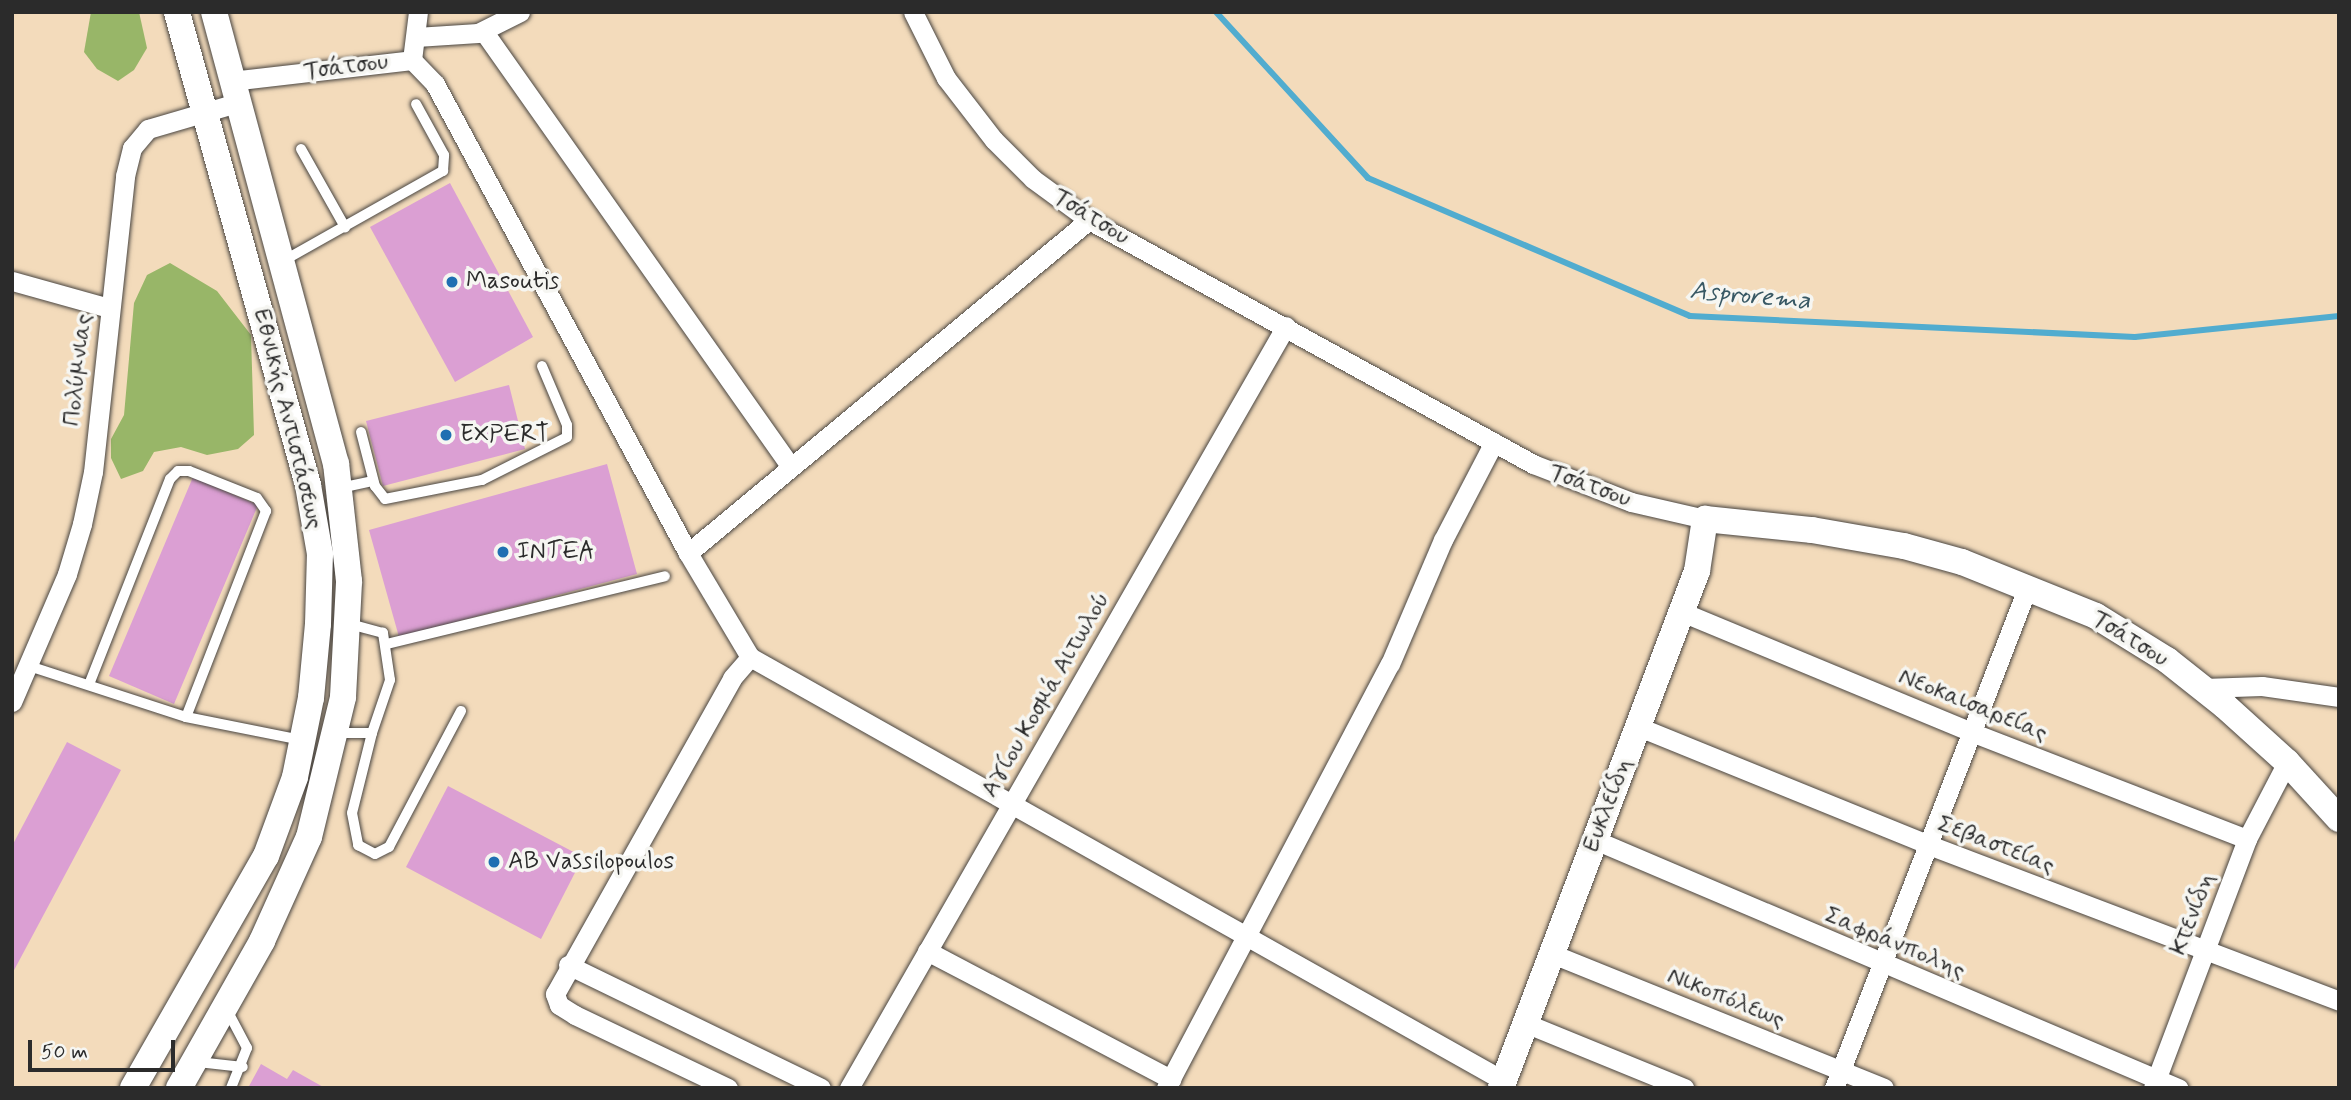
<!DOCTYPE html>
<meta charset="utf-8">
<style>
body{margin:0}
#map{position:relative;width:2351px;height:1100px;overflow:hidden;background:#f3dbbb;font-family:Mynerve,sans-serif}
div>[style]{position:absolute}
[style*='--x']{left:calc(var(--x)*1px);top:calc(var(--y)*1px);width:calc(var(--w)*1px);rotate:calc(var(--a)*1deg)}
.forest>*{inset:0;background:#98b668}
.stream>*{height:6px;margin:-3px;padding:0 3px;transform-origin:3px;border-radius:3px;background:#51accf}
.building>*{inset:0;background:#db9fd3}
.roads{filter:drop-shadow(0 0 2px #494541) drop-shadow(0 0 2px #494541)}
.lane>*{height:10px;margin:-5px;padding:0 5px;transform-origin:5px;border-radius:5px;background:#fff}
.street>*{height:19px;margin:-9.5px;padding:0 9.5px;transform-origin:9.5px;border-radius:9.5px;background:#fff}
.secondary>*{height:26px;margin:-13px;padding:0 13px;transform-origin:13px;border-radius:13px;background:#fff}
.dots>*{width:19px;height:19px;translate:-50% -50%;box-sizing:border-box;border:4px solid #f6f6f2;border-radius:50%}
span{translate:-50% -50%;white-space:nowrap;text-align:center;line-height:1.15;-webkit-text-stroke:7px #f6f6f2;paint-order:stroke}
.street-label{font-size:24px;color:#2b2b2b}
.poi-label{font-size:24px;color:#2b2b2b}
.left{translate:0 -50%;text-align:left}
.water-label{font-size:26px;color:#385864;font-style:italic}
.frame{position:absolute;inset:0;border:14px solid #2b2b2b;pointer-events:none}
.scale{position:absolute;left:28px;top:1040px;width:147px;height:32px;box-sizing:border-box;border:4px solid #2b2b2b;border-top:0;padding-left:9px;font-size:21px;line-height:24px;white-space:nowrap;color:#2b2b2b;-webkit-text-stroke:5px #f6f6f2;paint-order:stroke}
</style>
<div id="map">
<div class="forest">
<div style="clip-path:polygon(91px 12px,139px 12px,147px 48px,134px 70px,118px 81px,97px 69px,84px 52px)"></div>
<div style="clip-path:polygon(170px 263px,217px 291px,251px 335px,254px 435px,238px 449px,207px 455px,181px 447px,154px 452px,143px 471px,121px 479px,111px 458px,111px 439px,124px 415px,134px 303px,147px 275px)"></div>
</div>
<div class="stream">
<div style="--x:1216;--y:12;--w:225;--a:47.5"></div>
<div style="--x:1368;--y:178;--w:350;--a:23.2"></div>
<div style="--x:1690;--y:316;--w:445;--a:2.7"></div>
<div style="--x:2135;--y:337;--w:205;--a:-5.9"></div>
</div>
<div class="building">
<div style="clip-path:polygon(450px 183px,533px 337px,455px 382px,370px 227px)"></div>
<div style="clip-path:polygon(509px 385px,525px 449px,383px 486px,366px 421px)"></div>
<div style="clip-path:polygon(607px 464px,637px 574px,399px 637px,369px 530px)"></div>
<div style="clip-path:polygon(193px 477px,258px 505px,174px 704px,109px 676px)"></div>
<div style="clip-path:polygon(67px 742px,121px 770px,12px 974px,12px 846px)"></div>
<div style="clip-path:polygon(448px 786px,583px 857px,541px 939px,406px 867px)"></div>
<div style="clip-path:polygon(261px 1064px,287px 1079px,293px 1070px,325px 1088px,248px 1088px)"></div>
</div>
<div class="roads">
<div class="lane">
<div style="--x:301;--y:149;--w:90;--a:60.6"></div>
<div style="--x:283;--y:261;--w:184;--a:-29.4"></div>
<div style="--x:443;--y:171;--w:16;--a:-86"></div>
<div style="--x:444;--y:155;--w:58;--a:-118.8"></div>
<div style="--x:361;--y:432;--w:56;--a:75.5"></div>
<div style="--x:375;--y:486;--w:16;--a:52"></div>
<div style="--x:385;--y:499;--w:99;--a:-11.1"></div>
<div style="--x:482;--y:480;--w:95;--a:-26.8"></div>
<div style="--x:567;--y:437;--w:12;--a:-90"></div>
<div style="--x:567;--y:425;--w:64;--a:-113"></div>
<div style="--x:340;--y:488;--w:34;--a:-12"></div>
<div style="--x:387;--y:644;--w:286;--a:-13.7"></div>
<div style="--x:29;--y:666;--w:165;--a:18"></div>
<div style="--x:186;--y:717;--w:117;--a:11.3"></div>
<div style="--x:90;--y:682;--w:218;--a:-68.5"></div>
<div style="--x:170;--y:479;--w:11;--a:-45"></div>
<div style="--x:178;--y:471;--w:11;--a:0"></div>
<div style="--x:189;--y:471;--w:73;--a:21.7"></div>
<div style="--x:257;--y:498;--w:16;--a:55"></div>
<div style="--x:266;--y:511;--w:221;--a:111.2"></div>
<div style="--x:337;--y:733;--w:35;--a:0"></div>
<div style="--x:372;--y:733;--w:56;--a:-71.2"></div>
<div style="--x:390;--y:680;--w:48;--a:-98.5"></div>
<div style="--x:383;--y:633;--w:35;--a:-165"></div>
<div style="--x:372;--y:733;--w:82;--a:104"></div>
<div style="--x:352;--y:813;--w:33;--a:79"></div>
<div style="--x:358;--y:845;--w:19;--a:28"></div>
<div style="--x:375;--y:854;--w:16;--a:-27"></div>
<div style="--x:389;--y:847;--w:154;--a:-62.1"></div>
<div style="--x:227;--y:1010;--w:43;--a:62.2"></div>
<div style="--x:247;--y:1048;--w:43;--a:111.8"></div>
<div style="--x:198;--y:1062;--w:45;--a:6.3"></div>
</div>
<div class="street">
<div style="--x:913;--y:12;--w:74;--a:63.4"></div>
<div style="--x:946;--y:78;--w:78;--a:52.3"></div>
<div style="--x:994;--y:140;--w:55;--a:45"></div>
<div style="--x:1033;--y:179;--w:69;--a:36.2"></div>
<div style="--x:1089;--y:220;--w:507;--a:28.79"></div>
<div style="--x:1533;--y:464;--w:105;--a:21.2"></div>
<div style="--x:1631;--y:502;--w:76;--a:12.9"></div>
<div style="--x:484;--y:32;--w:532;--a:54.79"></div>
<div style="--x:416;--y:37;--w:62;--a:-3.7"></div>
<div style="--x:478;--y:33;--w:47;--a:-26.6"></div>
<div style="--x:412;--y:60;--w:33;--a:46"></div>
<div style="--x:435;--y:84;--w:533;--a:61.66"></div>
<div style="--x:688;--y:553;--w:121;--a:59.2"></div>
<div style="--x:750;--y:657;--w:865;--a:29.35"></div>
<div style="--x:231;--y:81;--w:182;--a:-6.6"></div>
<div style="--x:412;--y:60;--w:48;--a:-82.9"></div>
<div style="--x:12;--y:281;--w:101;--a:15.6"></div>
<div style="--x:688;--y:553;--w:521;--a:-39.71"></div>
<div style="--x:1682;--y:612;--w:313;--a:22.5"></div>
<div style="--x:1971;--y:732;--w:296;--a:21.2"></div>
<div style="--x:2203;--y:688;--w:59;--a:-1.9"></div>
<div style="--x:2262;--y:686;--w:78;--a:8.1"></div>
<div style="--x:12;--y:702;--w:139;--a:-66.7"></div>
<div style="--x:67;--y:574;--w:52;--a:-73.3"></div>
<div style="--x:82;--y:524;--w:53;--a:-78.1"></div>
<div style="--x:93;--y:472;--w:298;--a:-83.8"></div>
<div style="--x:125;--y:176;--w:29;--a:-76"></div>
<div style="--x:132;--y:148;--w:25;--a:-50"></div>
<div style="--x:148;--y:129;--w:93;--a:-16.3"></div>
<div style="--x:1639;--y:727;--w:313;--a:22.1"></div>
<div style="--x:1929;--y:845;--w:439;--a:20.8"></div>
<div style="--x:1595;--y:840;--w:634;--a:23.04"></div>
<div style="--x:927;--y:951;--w:276;--a:27.7"></div>
<div style="--x:1550;--y:953;--w:360;--a:22"></div>
<div style="--x:568;--y:965;--w:281;--a:25.9"></div>
<div style="--x:1525;--y:1023;--w:172;--a:22.2"></div>
<div style="--x:728;--y:1088;--w:170;--a:-154.5"></div>
<div style="--x:575;--y:1015;--w:19;--a:-148"></div>
<div style="--x:559;--y:1005;--w:12;--a:-110"></div>
<div style="--x:555;--y:994;--w:362;--a:-60.7"></div>
<div style="--x:732;--y:678;--w:28;--a:-49"></div>
<div style="--x:849;--y:1088;--w:878;--a:-60.17"></div>
<div style="--x:1166;--y:1088;--w:480;--a:-62.2"></div>
<div style="--x:1390;--y:664;--w:135;--a:-66.9"></div>
<div style="--x:1443;--y:540;--w:110;--a:-62.5"></div>
<div style="--x:1834;--y:1088;--w:538;--a:-68.87"></div>
<div style="--x:2153;--y:1088;--w:266;--a:-69.3"></div>
<div style="--x:2247;--y:839;--w:87;--a:-62.5"></div>
</div>
<div class="secondary">
<div style="--x:133;--y:1088;--w:267;--a:-60.2"></div>
<div style="--x:266;--y:856;--w:84;--a:-69.8"></div>
<div style="--x:295;--y:777;--w:81;--a:-78.6"></div>
<div style="--x:311;--y:698;--w:74;--a:-84.6"></div>
<div style="--x:318;--y:624;--w:70;--a:-88.4"></div>
<div style="--x:320;--y:554;--w:70;--a:-99.9"></div>
<div style="--x:308;--y:485;--w:491;--a:-105.5"></div>
<div style="--x:179;--y:1088;--w:169;--a:-60.5"></div>
<div style="--x:262;--y:941;--w:114;--a:-65.7"></div>
<div style="--x:309;--y:837;--w:144;--a:-76.3"></div>
<div style="--x:343;--y:697;--w:116;--a:-87"></div>
<div style="--x:349;--y:581;--w:118;--a:-96.3"></div>
<div style="--x:336;--y:464;--w:468;--a:-105.1"></div>
<div style="--x:1501;--y:1088;--w:553;--a:-69.24"></div>
<div style="--x:1697;--y:571;--w:53;--a:-81.3"></div>
<div style="--x:1705;--y:519;--w:108;--a:5.9"></div>
<div style="--x:1812;--y:530;--w:93;--a:9.9"></div>
<div style="--x:1904;--y:546;--w:60;--a:15.4"></div>
<div style="--x:1962;--y:562;--w:144;--a:21.9"></div>
<div style="--x:2096;--y:616;--w:84;--a:31.8"></div>
<div style="--x:2167;--y:660;--w:74;--a:38.4"></div>
<div style="--x:2225;--y:706;--w:84;--a:42.1"></div>
<div style="--x:2287;--y:762;--w:77;--a:47.6"></div>
</div>
</div>
<div class="dots">
<div style="left:452px;top:282px;background:#1f6fb2"></div>
<div style="left:446px;top:435px;background:#1f6fb2"></div>
<div style="left:503px;top:552px;background:#1f6fb2"></div>
<div style="left:494px;top:862px;background:#1f6fb2"></div>
</div>
<div class="street-label">
<span style="left:346px;top:67px;rotate:-7deg">Τσάτσου</span>
<span style="left:1091px;top:217px;rotate:32deg">Τσάτσου</span>
<span style="left:78px;top:370px;rotate:-84deg">Πολύμνιας</span>
<span style="left:288px;top:419px;rotate:76deg">Εθνικής Αντιστάσεως</span>
<span style="left:1590px;top:486px;rotate:20deg">Τσάτσου</span>
<span style="left:2130px;top:639px;rotate:32deg">Τσάτσου</span>
<span style="left:1046px;top:695px;rotate:-60deg">Αγίου Κοσμά Αιτωλού</span>
<span style="left:1973px;top:705px;rotate:22deg">Νεοκαισαρείας</span>
<span style="left:1608px;top:805px;rotate:-69deg">Ευκλείδη</span>
<span style="left:1996px;top:845px;rotate:21deg">Σεβαστείας</span>
<span style="left:2193px;top:914px;rotate:-69deg">Κτενίδη</span>
<span style="left:1895px;top:943px;rotate:23deg">Σαφράνπολης</span>
<span style="left:1726px;top:998px;rotate:22deg">Νικοπόλεως</span>
</div>
<div class="poi-label">
<span class="left" style="left:466px;top:282px">Masoutis</span>
<span class="left" style="left:460px;top:435px">EXPERT</span>
<span class="left" style="left:517px;top:552px">INTEA</span>
<span class="left" style="left:508px;top:862px">AB Vassilopoulos</span>
</div>
<div class="water-label">
<span style="left:1750px;top:297px;rotate:5deg">Asprorema</span>
</div>
<div class="frame"></div>
<div class="scale">50 m</div>
</div>
